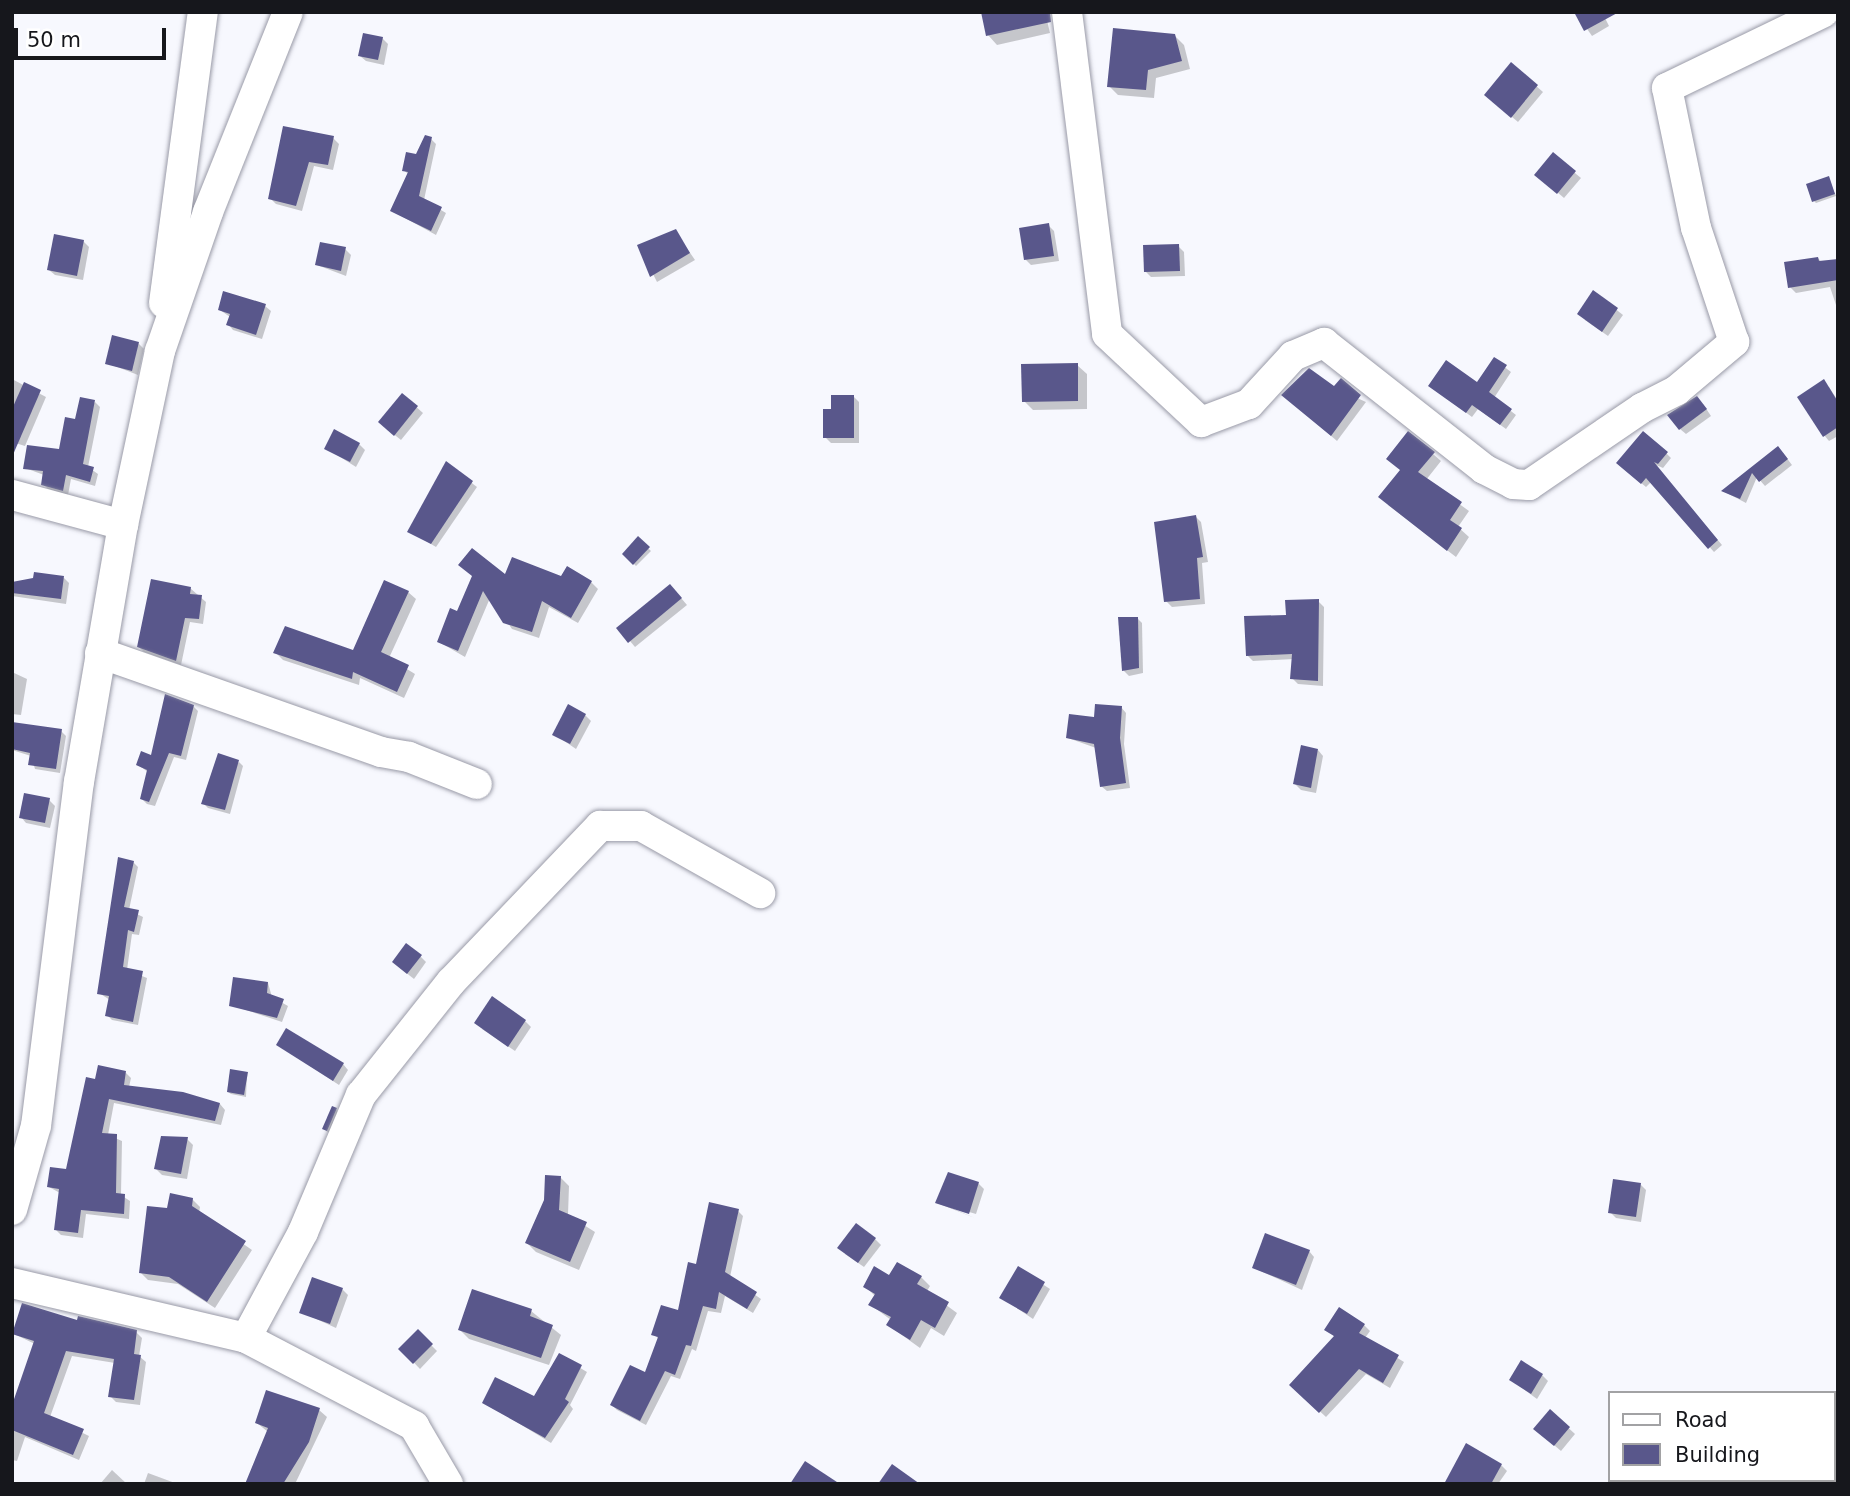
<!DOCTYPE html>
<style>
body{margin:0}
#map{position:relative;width:1850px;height:1496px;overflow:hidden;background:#f7f8fe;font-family:"DejaVu Sans",sans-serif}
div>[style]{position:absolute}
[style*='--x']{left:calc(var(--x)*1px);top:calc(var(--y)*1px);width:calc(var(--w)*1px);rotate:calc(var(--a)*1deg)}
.shadow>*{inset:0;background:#0003}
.building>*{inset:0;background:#59578b}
.roads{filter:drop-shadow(0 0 2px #999aa7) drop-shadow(0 0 2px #999aa7)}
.minor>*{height:30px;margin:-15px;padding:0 15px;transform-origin:15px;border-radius:15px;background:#fff}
span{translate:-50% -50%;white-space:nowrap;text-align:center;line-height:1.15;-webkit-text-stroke:7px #fff;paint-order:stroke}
.frame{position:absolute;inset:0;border:14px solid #16171c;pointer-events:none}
.legend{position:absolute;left:1608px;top:1391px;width:228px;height:91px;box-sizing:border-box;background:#fff;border:2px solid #a2a2a4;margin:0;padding:9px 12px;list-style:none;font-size:21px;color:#16171c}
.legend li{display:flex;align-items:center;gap:14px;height:35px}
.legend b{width:35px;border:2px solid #a2a2a4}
.scale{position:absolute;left:14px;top:28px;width:152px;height:32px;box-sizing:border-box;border:4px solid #16171c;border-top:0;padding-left:9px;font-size:21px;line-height:24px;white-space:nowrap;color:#16171c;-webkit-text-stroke:5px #fff;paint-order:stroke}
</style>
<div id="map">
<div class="shadow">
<div style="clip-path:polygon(1045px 12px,1050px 33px,997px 45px,988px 35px)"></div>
<div style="clip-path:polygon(1602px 12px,1609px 26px,1592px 36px,1576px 13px)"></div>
<div style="clip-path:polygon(1175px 36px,1184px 45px,1190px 69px,1156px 78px,1154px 98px,1118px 95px,1109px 86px)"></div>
<div style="clip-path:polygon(382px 38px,388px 44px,384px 65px,366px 61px,360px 56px)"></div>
<div style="clip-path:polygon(1511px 64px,1543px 92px,1518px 122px,1492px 100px)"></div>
<div style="clip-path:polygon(333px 138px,339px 144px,333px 170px,314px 166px,302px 211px,276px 204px,270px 198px)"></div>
<div style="clip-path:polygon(431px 139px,436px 144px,424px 200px,446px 213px,436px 235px,392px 211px,409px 175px,404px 170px)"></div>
<div style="clip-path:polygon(1553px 155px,1581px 178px,1564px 198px,1543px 180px)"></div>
<div style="clip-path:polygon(1828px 178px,1836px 196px,1816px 203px,1814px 201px)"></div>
<div style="clip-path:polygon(1048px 225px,1054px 231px,1059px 261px,1031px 265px,1025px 259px)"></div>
<div style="clip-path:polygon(675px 231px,695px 260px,657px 282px,639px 246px)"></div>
<div style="clip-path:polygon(83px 241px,89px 247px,83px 280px,55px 275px,49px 270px)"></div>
<div style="clip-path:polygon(1178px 246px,1184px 252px,1185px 276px,1151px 277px,1145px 271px)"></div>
<div style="clip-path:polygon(345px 249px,351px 255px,346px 276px,317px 265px)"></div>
<div style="clip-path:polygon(1818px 258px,1822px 263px,1838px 261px,1838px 311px,1830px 287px,1796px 293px,1790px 287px)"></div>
<div style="clip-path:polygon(1594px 292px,1623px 315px,1608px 336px,1585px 320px)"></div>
<div style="clip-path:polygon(265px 306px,271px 311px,262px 339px,233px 330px,228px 324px,230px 317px,220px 310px)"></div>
<div style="clip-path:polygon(138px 343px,144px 349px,138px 375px,107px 363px)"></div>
<div style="clip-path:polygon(1494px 359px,1511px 372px,1494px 398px,1516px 415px,1506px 429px,1478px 409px,1472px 417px,1430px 386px,1478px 384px)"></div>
<div style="clip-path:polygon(1077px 365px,1087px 374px,1087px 409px,1033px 410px,1024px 401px)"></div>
<div style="clip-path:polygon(12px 379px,46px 397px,25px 446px,12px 442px)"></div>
<div style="clip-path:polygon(1829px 387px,1838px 401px,1838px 436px,1829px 441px,1824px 435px)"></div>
<div style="clip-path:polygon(1335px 388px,1366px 402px,1337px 441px,1289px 400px)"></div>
<div style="clip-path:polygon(403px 395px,423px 413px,401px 440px,386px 428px)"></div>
<div style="clip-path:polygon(853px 396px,859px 402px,859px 443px,831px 443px,825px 437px,833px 411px)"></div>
<div style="clip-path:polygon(95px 402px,100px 407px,88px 467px,98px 474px,95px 486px,71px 479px,68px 495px,48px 489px,43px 484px,44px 475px,25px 468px,60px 451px)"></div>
<div style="clip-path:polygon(1703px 404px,1711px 416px,1686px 434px,1680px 429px)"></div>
<div style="clip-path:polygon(359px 444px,365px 450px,356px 467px,326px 448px)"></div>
<div style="clip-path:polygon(1666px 453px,1671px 458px,1663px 468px,1654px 464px,1722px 545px,1714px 552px,1651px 482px,1646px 487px,1623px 468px)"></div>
<div style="clip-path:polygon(1783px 453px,1792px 465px,1765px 486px,1757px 477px,1746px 503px,1723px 491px)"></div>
<div style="clip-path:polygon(1433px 454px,1441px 461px,1426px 480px,1469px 511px,1458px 527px,1469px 537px,1456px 557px,1388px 505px)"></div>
<div style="clip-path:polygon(447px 464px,477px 487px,436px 547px,409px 531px)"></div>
<div style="clip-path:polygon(1195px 516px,1201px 522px,1208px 562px,1202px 563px,1205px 604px,1172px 607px,1166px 601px)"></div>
<div style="clip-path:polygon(638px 539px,651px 551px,636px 566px,624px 554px)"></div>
<div style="clip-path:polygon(473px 577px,562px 578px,591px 582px,598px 589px,578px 623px,549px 607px,539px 638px,512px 629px,490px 598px,465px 657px,439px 642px,458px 613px)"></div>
<div style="clip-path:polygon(64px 578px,69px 583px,66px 604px,12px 596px,12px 583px)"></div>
<div style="clip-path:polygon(190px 588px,206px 602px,203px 624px,190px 622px,181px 665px,144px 652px,139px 647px)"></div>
<div style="clip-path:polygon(408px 592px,416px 599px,389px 658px,415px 674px,404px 698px,360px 678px,359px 685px,283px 660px,275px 652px,354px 652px)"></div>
<div style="clip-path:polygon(676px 592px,687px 605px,635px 647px,619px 628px)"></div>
<div style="clip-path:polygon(1318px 601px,1324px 607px,1323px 686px,1298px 684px,1292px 678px,1294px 659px,1253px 661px,1247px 655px,1288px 617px)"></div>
<div style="clip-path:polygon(1137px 618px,1142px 623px,1143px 673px,1129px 676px,1124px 671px)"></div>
<div style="clip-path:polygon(12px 672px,27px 679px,21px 715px,12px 714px)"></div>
<div style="clip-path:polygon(193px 706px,198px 711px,186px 760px,174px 757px,155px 806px,147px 804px,142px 799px,148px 772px,138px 765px,152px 757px)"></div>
<div style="clip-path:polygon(1121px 707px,1126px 713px,1124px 744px,1130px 788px,1107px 791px,1101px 786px,1096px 748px,1068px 738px)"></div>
<div style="clip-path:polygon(585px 715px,591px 721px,576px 749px,554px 734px)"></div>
<div style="clip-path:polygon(61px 731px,66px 736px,60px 773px,35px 769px,31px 756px,12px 750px,12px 738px)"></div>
<div style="clip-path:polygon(1318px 750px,1323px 756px,1316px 793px,1301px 790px,1295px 784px)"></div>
<div style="clip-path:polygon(239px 762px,243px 766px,230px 814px,208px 808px,203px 803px)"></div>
<div style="clip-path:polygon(49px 800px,55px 806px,50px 828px,26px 823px,21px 817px)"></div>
<div style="clip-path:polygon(133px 862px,138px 867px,129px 910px,143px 917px,139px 935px,132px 934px,127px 970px,147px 978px,138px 1025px,112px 1020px,107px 1015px,110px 1000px,99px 993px)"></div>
<div style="clip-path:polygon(420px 956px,426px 962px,414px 979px,400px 968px)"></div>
<div style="clip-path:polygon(268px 983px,272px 997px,288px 1006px,282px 1022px,231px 1005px)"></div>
<div style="clip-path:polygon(525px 1021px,531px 1027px,515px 1051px,482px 1029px)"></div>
<div style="clip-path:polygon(278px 1045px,343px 1064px,348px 1070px,339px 1085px)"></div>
<div style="clip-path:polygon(126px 1073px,131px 1078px,129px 1087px,220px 1104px,225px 1110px,221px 1125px,114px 1103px,108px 1135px,122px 1141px,121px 1195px,130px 1201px,129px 1219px,86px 1214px,83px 1238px,61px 1235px,56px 1230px,60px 1193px,49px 1187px,68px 1171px,96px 1081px)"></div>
<div style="clip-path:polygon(247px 1074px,246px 1097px,231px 1094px,228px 1092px)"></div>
<div style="clip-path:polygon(336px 1109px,338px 1112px,329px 1133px,324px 1129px)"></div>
<div style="clip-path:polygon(187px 1139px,193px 1145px,187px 1179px,162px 1175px,156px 1169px)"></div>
<div style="clip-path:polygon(560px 1177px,569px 1186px,568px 1215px,595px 1232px,579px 1270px,536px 1252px,527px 1243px)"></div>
<div style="clip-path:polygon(978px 1183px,984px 1189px,976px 1214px,942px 1204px,975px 1218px,937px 1203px)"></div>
<div style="clip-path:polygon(1640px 1184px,1646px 1190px,1641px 1222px,1616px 1218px,1610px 1212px)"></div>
<div style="clip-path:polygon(192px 1199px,200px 1207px,199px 1213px,252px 1250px,215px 1308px,178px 1284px,148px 1280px,141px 1273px,169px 1210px)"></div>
<div style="clip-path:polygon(738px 1211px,743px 1216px,730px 1277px,761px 1299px,753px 1313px,725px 1296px,721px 1313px,708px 1311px,696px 1351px,692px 1349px,680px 1379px,671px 1376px,646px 1425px,617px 1410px,612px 1405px,646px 1375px,659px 1339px,653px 1334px,680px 1312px,697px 1266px)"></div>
<div style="clip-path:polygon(875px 1239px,881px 1245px,864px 1267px,845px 1254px)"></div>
<div style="clip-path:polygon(1309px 1251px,1314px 1257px,1302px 1290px,1254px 1268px)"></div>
<div style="clip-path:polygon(1018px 1268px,1050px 1289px,1033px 1319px,1002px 1298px)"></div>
<div style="clip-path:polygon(890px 1277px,921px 1277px,930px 1286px,927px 1291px,957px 1313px,944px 1336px,931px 1328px,920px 1348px,888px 1325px,891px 1320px,871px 1305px,875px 1296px,865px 1286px)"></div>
<div style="clip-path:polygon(342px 1289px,348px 1295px,336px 1328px,301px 1312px)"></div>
<div style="clip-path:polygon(531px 1311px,561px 1335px,549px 1365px,469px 1339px,460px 1330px)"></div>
<div style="clip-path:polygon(79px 1323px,136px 1332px,142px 1338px,139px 1356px,146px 1362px,140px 1405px,116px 1402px,110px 1396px,115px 1363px,72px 1356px,50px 1417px,89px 1436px,79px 1460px,25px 1437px,17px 1461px,12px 1460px,12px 1406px,35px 1344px,14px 1334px)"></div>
<div style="clip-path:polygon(1364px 1325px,1370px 1331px,1365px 1338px,1404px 1362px,1390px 1388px,1366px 1374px,1326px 1417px,1291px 1385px,1335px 1337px,1326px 1329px)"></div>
<div style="clip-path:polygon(418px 1332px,437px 1351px,420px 1369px,401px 1349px)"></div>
<div style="clip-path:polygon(560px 1356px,587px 1372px,570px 1405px,573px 1409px,551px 1443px,484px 1402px,534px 1399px)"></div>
<div style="clip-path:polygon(1542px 1375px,1548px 1381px,1537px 1399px,1511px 1380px)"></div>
<div style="clip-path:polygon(319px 1410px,327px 1417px,295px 1484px,246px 1484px,268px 1432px,257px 1423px)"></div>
<div style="clip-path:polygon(1550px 1411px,1575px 1434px,1561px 1451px,1541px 1434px)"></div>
<div style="clip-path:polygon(1501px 1465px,1507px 1471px,1498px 1484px,1446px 1484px)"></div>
<div style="clip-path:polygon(112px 1470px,127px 1484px,100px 1484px)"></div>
<div style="clip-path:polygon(148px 1473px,175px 1483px,176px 1484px,144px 1484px)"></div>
</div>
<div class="building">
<div style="clip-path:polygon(981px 12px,1050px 12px,1051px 22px,986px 36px)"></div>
<div style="clip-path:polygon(1574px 12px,1619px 12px,1584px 31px)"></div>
<div style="clip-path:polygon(1113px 28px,1175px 34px,1182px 61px,1148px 70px,1146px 90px,1107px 87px)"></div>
<div style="clip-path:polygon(363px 33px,383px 37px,378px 60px,358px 56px)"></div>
<div style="clip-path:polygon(1511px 62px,1538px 85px,1511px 118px,1484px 95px)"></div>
<div style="clip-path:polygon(283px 126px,334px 136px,328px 165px,309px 162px,296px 206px,268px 199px)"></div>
<div style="clip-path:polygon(425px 135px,432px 137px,419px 196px,442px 207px,431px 231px,390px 211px,408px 172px,402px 171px,406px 152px,416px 154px)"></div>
<div style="clip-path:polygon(1553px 152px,1576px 171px,1557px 194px,1534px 175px)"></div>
<div style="clip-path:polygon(1829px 176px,1835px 194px,1812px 202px,1806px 184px)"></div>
<div style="clip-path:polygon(1049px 223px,1054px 256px,1024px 260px,1019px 228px)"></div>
<div style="clip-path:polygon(676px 229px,690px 253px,650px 277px,637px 245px)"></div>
<div style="clip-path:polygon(54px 234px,84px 240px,77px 276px,47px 270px)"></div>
<div style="clip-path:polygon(320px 242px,346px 247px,341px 271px,315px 265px)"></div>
<div style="clip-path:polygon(1179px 244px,1180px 271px,1144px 272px,1143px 245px)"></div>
<div style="clip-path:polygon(1818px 257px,1819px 261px,1838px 259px,1838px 280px,1788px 288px,1784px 262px)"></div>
<div style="clip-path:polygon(1593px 290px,1618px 308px,1602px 332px,1577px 314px)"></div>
<div style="clip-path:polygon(223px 291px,266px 304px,256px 335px,226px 325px,230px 314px,218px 310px)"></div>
<div style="clip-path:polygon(112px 335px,139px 342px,132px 371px,105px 364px)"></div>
<div style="clip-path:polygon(1494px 357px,1507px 365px,1489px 392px,1512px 409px,1500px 425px,1472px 405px,1466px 413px,1428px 386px,1446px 360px,1477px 382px)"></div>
<div style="clip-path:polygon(1078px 363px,1078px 401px,1022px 402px,1021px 364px)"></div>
<div style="clip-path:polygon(1309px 368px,1334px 386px,1341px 378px,1361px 395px,1331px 436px,1281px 395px)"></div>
<div style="clip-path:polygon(1824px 379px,1838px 402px,1838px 427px,1823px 437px,1797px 397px)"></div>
<div style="clip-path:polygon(24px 382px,41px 390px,12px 457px,12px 409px)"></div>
<div style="clip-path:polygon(402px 393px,418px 406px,394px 436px,378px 422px)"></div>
<div style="clip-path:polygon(831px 395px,854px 395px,854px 438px,823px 438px,823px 409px,831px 409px)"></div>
<div style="clip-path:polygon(1697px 396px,1707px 409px,1679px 430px,1667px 415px)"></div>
<div style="clip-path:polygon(80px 397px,95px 400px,83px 464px,94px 467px,90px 482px,66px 475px,63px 491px,41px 485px,43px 471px,23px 469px,27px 445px,59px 449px,65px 417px,75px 419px)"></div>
<div style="clip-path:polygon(334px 429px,360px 443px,350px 462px,324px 449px)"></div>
<div style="clip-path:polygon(1408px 431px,1435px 452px,1418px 472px,1462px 502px,1450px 520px,1462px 528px,1447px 551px,1378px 497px,1400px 470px,1386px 459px)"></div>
<div style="clip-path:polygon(1643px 431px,1668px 452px,1658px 464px,1654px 462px,1718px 540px,1708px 549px,1646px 478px,1641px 484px,1616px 463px)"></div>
<div style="clip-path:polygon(1778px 446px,1788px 459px,1759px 482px,1752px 473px,1740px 499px,1721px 491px)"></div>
<div style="clip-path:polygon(446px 461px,473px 481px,431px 544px,407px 532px)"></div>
<div style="clip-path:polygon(1196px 515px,1203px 557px,1197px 558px,1200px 599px,1164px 602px,1154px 522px)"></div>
<div style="clip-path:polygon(638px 536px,650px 547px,633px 565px,622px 554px)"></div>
<div style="clip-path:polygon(472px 548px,505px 574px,512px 557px,561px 576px,567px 566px,592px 581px,571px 618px,542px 601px,532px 632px,503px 623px,483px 591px,458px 651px,437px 642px,450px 608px,457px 611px,472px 576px,458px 565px)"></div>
<div style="clip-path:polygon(34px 572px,64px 576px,61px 599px,12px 593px,12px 582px,33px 578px)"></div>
<div style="clip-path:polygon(151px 579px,191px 587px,190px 594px,202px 595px,199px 619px,185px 618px,176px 661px,137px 647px)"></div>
<div style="clip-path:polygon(384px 580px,409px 591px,381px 652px,409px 665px,397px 692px,353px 672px,352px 679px,273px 653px,285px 626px,353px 650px)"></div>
<div style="clip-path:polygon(670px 584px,682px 598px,628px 643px,616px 628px)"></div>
<div style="clip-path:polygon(1319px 599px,1318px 681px,1290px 679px,1292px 654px,1246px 656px,1244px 616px,1286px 615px,1285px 600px)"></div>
<div style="clip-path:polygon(1118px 617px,1138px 617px,1139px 668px,1122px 671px)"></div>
<div style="clip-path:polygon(165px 694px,194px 705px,181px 756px,169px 753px,149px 802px,140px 799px,147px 770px,136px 765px,141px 751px,151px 755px)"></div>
<div style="clip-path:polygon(568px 704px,586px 714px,570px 744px,552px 735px)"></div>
<div style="clip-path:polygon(1095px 704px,1122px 706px,1120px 738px,1126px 783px,1100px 787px,1094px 744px,1066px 738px,1069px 714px,1094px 717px)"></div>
<div style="clip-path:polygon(12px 722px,62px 729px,56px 769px,28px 765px,30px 753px,12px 749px)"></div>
<div style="clip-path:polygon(1301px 745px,1318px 749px,1311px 788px,1293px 784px)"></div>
<div style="clip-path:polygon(218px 753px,239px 760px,225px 810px,201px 804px)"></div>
<div style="clip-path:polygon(24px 793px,50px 798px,45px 823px,19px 818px)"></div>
<div style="clip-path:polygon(118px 857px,134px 861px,124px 907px,139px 910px,134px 932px,128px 930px,123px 967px,143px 971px,133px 1022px,105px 1016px,109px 996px,97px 994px)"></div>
<div style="clip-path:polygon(406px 943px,422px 955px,407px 974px,392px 962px)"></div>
<div style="clip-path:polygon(233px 977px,268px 982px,267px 993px,284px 999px,277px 1018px,229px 1006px)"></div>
<div style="clip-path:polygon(492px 996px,526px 1020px,508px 1047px,474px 1023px)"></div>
<div style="clip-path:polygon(286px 1028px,344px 1063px,333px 1081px,276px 1045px)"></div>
<div style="clip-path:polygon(98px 1065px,126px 1071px,124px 1085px,183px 1092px,220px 1103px,215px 1121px,109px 1099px,102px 1133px,117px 1134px,116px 1193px,125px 1194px,124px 1214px,81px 1210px,78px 1233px,54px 1230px,59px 1189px,47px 1187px,50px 1167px,66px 1169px,86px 1077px,95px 1079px)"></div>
<div style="clip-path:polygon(230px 1069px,248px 1072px,244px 1095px,227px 1092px)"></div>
<div style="clip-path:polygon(332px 1106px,337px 1108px,327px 1131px,322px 1129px)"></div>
<div style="clip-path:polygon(161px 1136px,188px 1137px,181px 1174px,154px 1169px)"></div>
<div style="clip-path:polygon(948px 1172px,979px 1182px,969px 1214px,935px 1203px)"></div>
<div style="clip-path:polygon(545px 1175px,561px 1176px,559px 1210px,587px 1222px,570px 1262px,525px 1243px,544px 1200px)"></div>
<div style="clip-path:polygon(1613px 1179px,1641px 1183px,1636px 1217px,1608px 1213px)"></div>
<div style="clip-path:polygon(170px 1193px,193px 1198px,192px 1206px,246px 1241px,207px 1302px,169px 1277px,139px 1273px,147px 1206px,167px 1208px)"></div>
<div style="clip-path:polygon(709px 1202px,739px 1209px,725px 1272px,757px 1292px,747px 1309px,719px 1292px,716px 1309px,703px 1306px,691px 1346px,686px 1345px,675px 1375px,665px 1371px,640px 1421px,610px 1405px,630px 1365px,645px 1372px,658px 1337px,651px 1335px,661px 1305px,678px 1310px,688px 1262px,696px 1264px)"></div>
<div style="clip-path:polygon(856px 1223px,876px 1238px,858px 1263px,837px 1248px)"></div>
<div style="clip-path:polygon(1265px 1233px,1310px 1250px,1296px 1285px,1252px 1268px)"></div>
<div style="clip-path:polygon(897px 1262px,922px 1276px,917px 1284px,949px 1302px,935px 1328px,921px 1320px,910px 1340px,886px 1325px,891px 1317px,868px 1305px,875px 1294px,863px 1287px,874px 1266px,889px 1275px)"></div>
<div style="clip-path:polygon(1018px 1266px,1045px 1282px,1027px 1314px,999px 1298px)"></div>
<div style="clip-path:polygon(312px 1277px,343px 1288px,330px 1324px,299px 1313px)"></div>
<div style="clip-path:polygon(472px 1289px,532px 1309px,530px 1316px,553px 1325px,541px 1358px,458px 1330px)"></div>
<div style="clip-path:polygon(22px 1303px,77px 1320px,78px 1316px,137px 1330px,134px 1354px,141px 1355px,134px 1400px,108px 1397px,114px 1359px,66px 1351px,44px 1413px,84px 1429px,73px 1455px,12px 1430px,12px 1405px,34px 1341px,12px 1334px)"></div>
<div style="clip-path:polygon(1339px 1307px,1365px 1324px,1359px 1333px,1399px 1355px,1383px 1383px,1359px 1369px,1319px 1413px,1289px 1385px,1334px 1336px,1324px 1330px)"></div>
<div style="clip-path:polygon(418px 1329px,433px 1344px,413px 1364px,398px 1349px)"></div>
<div style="clip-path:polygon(559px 1353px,582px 1365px,565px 1399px,569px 1402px,545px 1438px,482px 1403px,495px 1377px,534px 1396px)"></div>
<div style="clip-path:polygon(1521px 1360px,1543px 1374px,1531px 1394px,1509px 1380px)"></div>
<div style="clip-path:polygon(266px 1390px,320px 1408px,309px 1442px,283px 1484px,245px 1484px,268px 1428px,255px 1423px)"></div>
<div style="clip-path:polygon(1550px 1409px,1570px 1427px,1554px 1446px,1533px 1429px)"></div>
<div style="clip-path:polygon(1466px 1443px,1502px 1464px,1491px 1484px,1444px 1484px)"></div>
<div style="clip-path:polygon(805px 1461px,840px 1484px,790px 1484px)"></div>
<div style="clip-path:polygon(892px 1464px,920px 1484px,878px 1484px)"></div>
</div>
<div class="roads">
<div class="minor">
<div style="--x:1067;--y:12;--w:324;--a:82.9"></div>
<div style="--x:1107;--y:334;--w:129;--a:43.1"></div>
<div style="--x:1201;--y:422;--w:51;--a:-20.6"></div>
<div style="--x:1249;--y:404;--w:65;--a:-47.5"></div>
<div style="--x:1293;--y:356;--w:34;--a:-23"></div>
<div style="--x:1324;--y:343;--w:204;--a:38.2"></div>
<div style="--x:1484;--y:469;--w:33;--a:27"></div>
<div style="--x:1513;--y:484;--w:16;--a:4"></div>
<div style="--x:1529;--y:485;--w:137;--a:-34.3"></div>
<div style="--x:1642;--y:408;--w:39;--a:-27"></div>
<div style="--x:1677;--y:390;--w:75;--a:-40.1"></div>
<div style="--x:1734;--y:342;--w:120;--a:-108.4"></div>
<div style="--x:1696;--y:228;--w:143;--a:-101.7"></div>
<div style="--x:1667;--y:88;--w:174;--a:-25.8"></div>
<div style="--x:164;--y:303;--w:294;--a:-82.4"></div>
<div style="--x:12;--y:495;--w:115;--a:15.1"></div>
<div style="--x:100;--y:653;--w:298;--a:19.4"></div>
<div style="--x:381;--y:752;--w:28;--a:10"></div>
<div style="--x:409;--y:757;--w:73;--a:21.7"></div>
<div style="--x:12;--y:1210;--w:87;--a:-74.1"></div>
<div style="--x:36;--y:1126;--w:347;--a:-82.9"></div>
<div style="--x:79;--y:782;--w:261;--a:-80.3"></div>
<div style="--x:123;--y:525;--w:178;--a:-78"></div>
<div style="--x:160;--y:351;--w:147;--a:-70.9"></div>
<div style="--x:208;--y:212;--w:215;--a:-68.2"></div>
<div style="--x:12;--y:1283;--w:240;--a:13.2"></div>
<div style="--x:246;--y:1338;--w:190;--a:27.6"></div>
<div style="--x:414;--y:1426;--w:67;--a:59.6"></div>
<div style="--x:246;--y:1338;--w:120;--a:-61.7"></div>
<div style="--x:303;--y:1232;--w:149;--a:-67.1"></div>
<div style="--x:361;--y:1095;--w:144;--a:-51.5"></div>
<div style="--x:451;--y:982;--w:216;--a:-46.3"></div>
<div style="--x:600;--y:826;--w:41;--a:0"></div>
<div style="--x:641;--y:826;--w:137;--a:29.4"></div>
</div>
</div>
<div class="frame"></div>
<ul class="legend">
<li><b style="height:9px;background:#fff"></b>Road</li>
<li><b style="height:19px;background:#59578b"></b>Building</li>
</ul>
<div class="scale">50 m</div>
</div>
